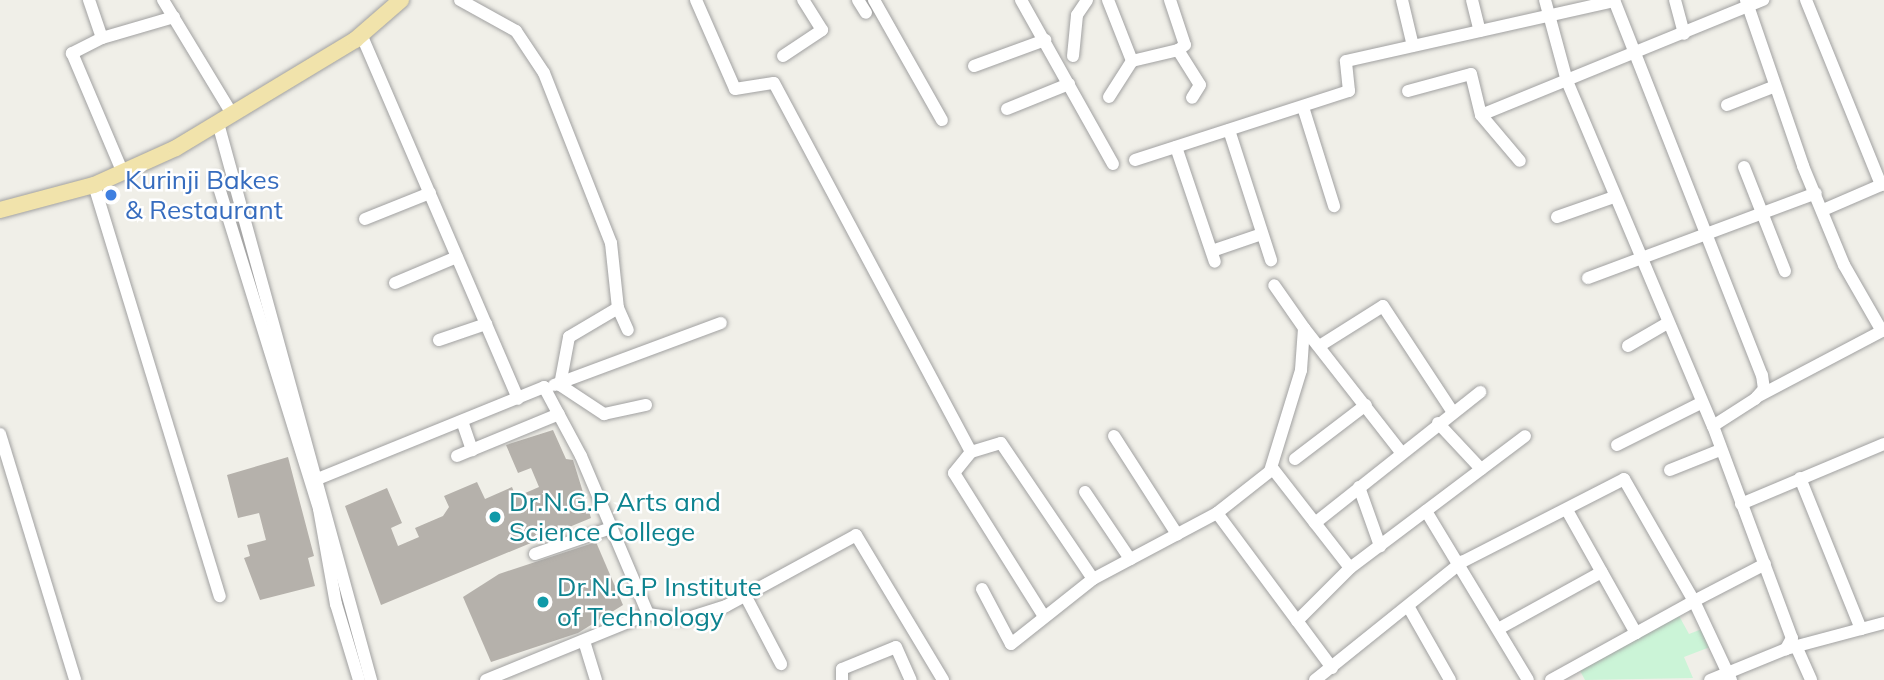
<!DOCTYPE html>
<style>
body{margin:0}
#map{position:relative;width:1884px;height:680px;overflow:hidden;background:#f0efe8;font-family:Mulish,sans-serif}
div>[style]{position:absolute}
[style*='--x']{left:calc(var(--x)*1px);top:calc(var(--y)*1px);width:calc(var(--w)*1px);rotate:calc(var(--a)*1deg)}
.park>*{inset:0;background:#cbf4d7}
.building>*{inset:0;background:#b5b1ab}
.roads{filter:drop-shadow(0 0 2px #a1a1a1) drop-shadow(0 0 2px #a1a1a1)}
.minor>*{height:12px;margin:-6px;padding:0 6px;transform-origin:6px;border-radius:6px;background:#fff}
.major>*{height:16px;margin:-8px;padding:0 8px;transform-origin:8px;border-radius:8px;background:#f1e3ab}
.dots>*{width:19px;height:19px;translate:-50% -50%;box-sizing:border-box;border:4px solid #fff;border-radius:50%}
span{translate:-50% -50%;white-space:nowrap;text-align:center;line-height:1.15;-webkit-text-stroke:5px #fff;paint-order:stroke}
.shop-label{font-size:26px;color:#366cbe}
.left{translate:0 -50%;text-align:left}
.culture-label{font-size:26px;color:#0d838f}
</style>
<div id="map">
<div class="park">
<div style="clip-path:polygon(1678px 614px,1689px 634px,1702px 629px,1710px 647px,1684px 657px,1693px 678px,1585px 680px,1579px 669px)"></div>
</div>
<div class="building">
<div style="clip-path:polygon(553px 430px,566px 459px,573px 460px,591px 518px,381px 605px,345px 506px,387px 488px,402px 523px,391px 528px,398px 546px,419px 537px,415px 528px,443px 516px,449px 507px,444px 496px,477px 482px,485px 499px,512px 487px,516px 497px,539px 487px,531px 468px,518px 473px,506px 445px)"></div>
<div style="clip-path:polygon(288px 457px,314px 556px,308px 558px,315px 586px,260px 600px,244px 558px,250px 556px,247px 545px,266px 540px,259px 513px,238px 518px,227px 475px)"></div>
<div style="clip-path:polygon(596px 542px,623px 605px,578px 633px,491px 662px,463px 597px,499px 574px)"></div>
</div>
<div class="roads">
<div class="minor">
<div style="--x:89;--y:0;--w:40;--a:71.1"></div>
<div style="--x:102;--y:38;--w:75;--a:-16.3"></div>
<div style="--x:163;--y:0;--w:133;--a:58.8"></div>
<div style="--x:460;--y:0;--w:64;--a:29"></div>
<div style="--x:516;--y:31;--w:50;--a:56.3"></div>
<div style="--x:544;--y:73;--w:183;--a:68.5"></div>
<div style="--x:611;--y:243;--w:65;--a:83.9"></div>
<div style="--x:618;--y:308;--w:24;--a:66"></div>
<div style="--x:696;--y:0;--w:97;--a:66.3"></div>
<div style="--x:735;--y:89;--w:39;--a:-9"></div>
<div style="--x:774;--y:83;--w:418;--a:61.9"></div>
<div style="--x:971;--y:452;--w:27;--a:129"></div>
<div style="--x:954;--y:473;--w:168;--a:57.9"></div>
<div style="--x:858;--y:0;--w:15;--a:58"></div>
<div style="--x:874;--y:0;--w:138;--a:60.5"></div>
<div style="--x:1021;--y:0;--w:188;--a:60.7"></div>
<div style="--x:1108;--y:0;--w:66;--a:68.5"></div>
<div style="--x:1170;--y:0;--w:47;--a:71.6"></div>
<div style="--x:1185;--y:45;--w:9;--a:144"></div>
<div style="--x:1178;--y:50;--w:41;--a:57.8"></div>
<div style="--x:1200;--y:85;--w:15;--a:122"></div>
<div style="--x:1402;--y:0;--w:47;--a:76.6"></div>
<div style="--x:1472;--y:0;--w:32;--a:76"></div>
<div style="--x:1545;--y:0;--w:84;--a:74.8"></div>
<div style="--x:1567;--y:81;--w:375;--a:67.1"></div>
<div style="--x:1614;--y:0;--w:403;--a:68.5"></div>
<div style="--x:1762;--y:375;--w:14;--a:82"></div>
<div style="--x:1764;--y:389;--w:13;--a:132"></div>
<div style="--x:1755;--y:399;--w:50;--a:147.3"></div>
<div style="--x:1713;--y:426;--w:226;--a:69.6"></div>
<div style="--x:1792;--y:638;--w:13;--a:119"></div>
<div style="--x:1786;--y:649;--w:82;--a:157.8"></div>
<div style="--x:1675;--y:0;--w:35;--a:75"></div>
<div style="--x:1746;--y:0;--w:176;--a:71"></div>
<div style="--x:1803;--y:166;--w:107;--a:67.5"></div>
<div style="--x:1844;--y:265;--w:76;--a:60.1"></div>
<div style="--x:1882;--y:331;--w:141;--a:152.2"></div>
<div style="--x:1806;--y:0;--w:200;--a:67.9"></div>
<div style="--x:1881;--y:185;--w:63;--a:156.7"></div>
<div style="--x:361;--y:34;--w:397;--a:66.7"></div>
<div style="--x:102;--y:38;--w:34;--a:153"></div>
<div style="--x:72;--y:53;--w:130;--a:67"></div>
<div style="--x:783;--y:56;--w:47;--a:-33.7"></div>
<div style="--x:822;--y:30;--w:36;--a:-122"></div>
<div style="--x:1073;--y:56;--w:41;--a:-84.4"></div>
<div style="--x:1077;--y:15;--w:18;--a:-56"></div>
<div style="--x:974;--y:66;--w:76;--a:-20.1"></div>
<div style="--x:1408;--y:91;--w:65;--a:-15.1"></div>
<div style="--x:1471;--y:74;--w:42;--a:76.3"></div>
<div style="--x:1481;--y:115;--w:60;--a:49.7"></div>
<div style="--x:1109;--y:97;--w:43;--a:-57.4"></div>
<div style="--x:1132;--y:61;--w:47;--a:-13.4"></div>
<div style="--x:1727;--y:105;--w:49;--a:-21.4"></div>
<div style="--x:1303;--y:107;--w:104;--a:72.6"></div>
<div style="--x:1007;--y:109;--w:67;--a:-22"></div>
<div style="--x:1481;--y:115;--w:305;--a:-22.2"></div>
<div style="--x:218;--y:123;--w:578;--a:74.64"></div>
<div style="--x:1229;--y:130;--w:137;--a:72.1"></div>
<div style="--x:1176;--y:147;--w:121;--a:71.3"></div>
<div style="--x:1135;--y:160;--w:225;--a:-17.9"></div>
<div style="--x:1349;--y:91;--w:30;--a:-96"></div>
<div style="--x:1346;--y:61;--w:275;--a:-12.6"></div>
<div style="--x:1744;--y:167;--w:112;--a:68.5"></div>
<div style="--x:216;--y:178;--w:347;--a:72.7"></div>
<div style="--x:319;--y:509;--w:97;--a:79.9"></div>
<div style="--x:336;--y:604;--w:79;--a:73.2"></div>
<div style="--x:94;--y:185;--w:430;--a:73"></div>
<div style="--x:1557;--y:217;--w:60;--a:-19.3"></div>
<div style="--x:365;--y:219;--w:70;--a:-21.8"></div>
<div style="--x:1212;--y:251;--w:53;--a:-18.8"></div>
<div style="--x:1588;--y:278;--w:243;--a:-20.4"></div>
<div style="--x:395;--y:283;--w:67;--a:-22.8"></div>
<div style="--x:618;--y:308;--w:57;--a:149.4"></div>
<div style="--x:569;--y:337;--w:49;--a:100.6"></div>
<div style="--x:560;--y:385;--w:53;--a:33.4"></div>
<div style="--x:604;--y:414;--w:43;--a:-12.1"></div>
<div style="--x:1304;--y:328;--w:157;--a:52"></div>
<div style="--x:439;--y:340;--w:50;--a:-18.8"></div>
<div style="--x:1321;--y:345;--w:73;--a:-32.2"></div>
<div style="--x:1383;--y:306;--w:126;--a:56.7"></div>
<div style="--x:1628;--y:346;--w:44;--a:-30.1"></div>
<div style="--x:554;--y:385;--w:178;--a:-20.4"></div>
<div style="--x:462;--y:421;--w:31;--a:71"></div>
<div style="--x:1438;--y:423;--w:63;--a:46.9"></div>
<div style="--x:0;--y:434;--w:257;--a:73"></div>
<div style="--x:1114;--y:436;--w:117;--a:57.3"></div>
<div style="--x:1617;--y:445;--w:94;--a:-26.6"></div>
<div style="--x:971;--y:452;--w:31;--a:-17"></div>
<div style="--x:1001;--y:443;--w:164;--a:55.9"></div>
<div style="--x:457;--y:456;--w:110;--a:-22.4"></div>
<div style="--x:1295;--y:459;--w:89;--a:-37.3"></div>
<div style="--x:1670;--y:470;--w:54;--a:-21.8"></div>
<div style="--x:1270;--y:471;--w:106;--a:-72.9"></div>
<div style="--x:1301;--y:370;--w:42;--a:-85.9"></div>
<div style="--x:1304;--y:328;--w:52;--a:-124.9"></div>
<div style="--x:320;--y:478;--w:242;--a:-22.1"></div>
<div style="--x:544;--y:387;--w:78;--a:61.8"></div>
<div style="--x:581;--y:456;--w:172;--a:67"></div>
<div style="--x:648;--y:614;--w:37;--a:8"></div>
<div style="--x:685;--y:619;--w:43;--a:-17.6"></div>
<div style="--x:726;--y:606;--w:148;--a:-28.6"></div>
<div style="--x:856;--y:535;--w:169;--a:59"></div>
<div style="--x:1800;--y:478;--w:163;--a:68"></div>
<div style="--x:1359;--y:487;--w:63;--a:70.4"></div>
<div style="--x:1085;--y:492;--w:81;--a:56.1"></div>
<div style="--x:1741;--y:504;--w:155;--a:-22.8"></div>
<div style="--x:1426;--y:511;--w:197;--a:58.9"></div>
<div style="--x:1568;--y:512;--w:139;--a:60.7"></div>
<div style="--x:1217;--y:513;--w:193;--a:53.4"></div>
<div style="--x:1315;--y:523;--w:211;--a:-38.4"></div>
<div style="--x:535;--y:554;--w:80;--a:-18.9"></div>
<div style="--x:982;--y:589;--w:62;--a:62.2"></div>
<div style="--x:1011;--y:644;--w:105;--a:-38.4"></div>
<div style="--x:1093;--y:579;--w:140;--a:-28"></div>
<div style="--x:1217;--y:513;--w:71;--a:-38.2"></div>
<div style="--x:1273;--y:469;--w:125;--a:52.1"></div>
<div style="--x:1350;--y:568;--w:219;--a:-37"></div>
<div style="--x:745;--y:595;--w:78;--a:62.4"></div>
<div style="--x:1408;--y:606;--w:85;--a:60.4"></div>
<div style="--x:1297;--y:621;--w:75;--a:-45"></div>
<div style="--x:1500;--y:628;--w:116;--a:-28.8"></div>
<div style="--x:584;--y:641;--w:41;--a:72.9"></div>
<div style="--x:1796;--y:646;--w:37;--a:66"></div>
<div style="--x:1786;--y:649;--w:101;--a:-14.9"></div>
<div style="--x:486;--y:680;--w:175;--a:-22.2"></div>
<div style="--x:842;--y:680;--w:11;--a:-90"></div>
<div style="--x:842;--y:669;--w:58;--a:-22.2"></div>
<div style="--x:896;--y:647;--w:36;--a:66"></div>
<div style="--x:1315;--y:680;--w:189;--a:-38.8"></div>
<div style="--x:1462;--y:562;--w:182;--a:-27.1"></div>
<div style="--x:1624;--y:479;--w:141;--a:60.2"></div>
<div style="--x:1694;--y:601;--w:80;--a:-27.5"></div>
<div style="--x:1551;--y:680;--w:163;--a:-28.9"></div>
<div style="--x:1694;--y:601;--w:87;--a:64.9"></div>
</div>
<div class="major">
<div style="--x:0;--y:210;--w:97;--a:-14.9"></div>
<div style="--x:94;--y:185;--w:90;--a:-24.3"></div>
<div style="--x:176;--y:148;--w:209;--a:-31.1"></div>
<div style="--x:355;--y:40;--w:61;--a:-41"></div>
</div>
</div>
<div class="dots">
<div style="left:111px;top:195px;background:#3f7fe0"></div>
<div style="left:495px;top:517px;background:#0f9aa8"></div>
<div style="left:543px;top:602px;background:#0f9aa8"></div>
</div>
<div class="shop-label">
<span class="left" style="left:125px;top:195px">Kurinji Bakes<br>&amp; Restaurant</span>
</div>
<div class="culture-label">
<span class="left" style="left:509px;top:517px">Dr.N.G.P Arts and<br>Science College</span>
<span class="left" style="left:557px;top:602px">Dr.N.G.P Institute<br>of Technology</span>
</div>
</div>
